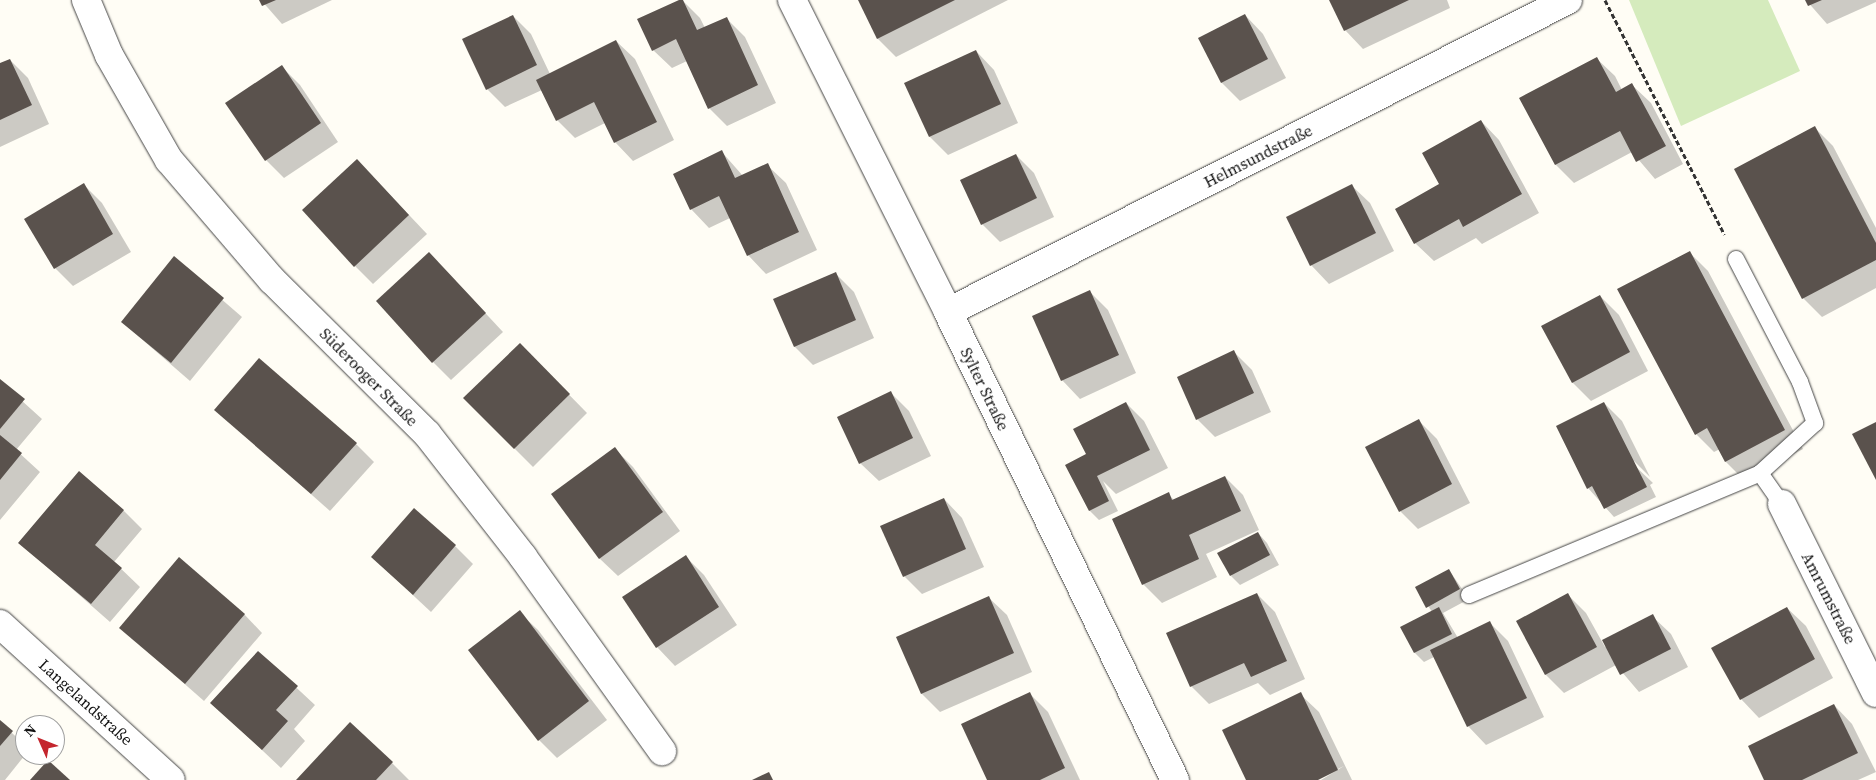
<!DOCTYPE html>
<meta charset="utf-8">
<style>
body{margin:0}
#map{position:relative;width:1876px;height:780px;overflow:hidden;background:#fffdf5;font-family:"Source Serif 4",serif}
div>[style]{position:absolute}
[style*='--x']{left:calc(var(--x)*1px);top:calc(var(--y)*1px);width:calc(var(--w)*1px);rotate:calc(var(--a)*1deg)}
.green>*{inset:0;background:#d5ebbd}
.shadow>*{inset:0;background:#0003}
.building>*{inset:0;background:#5a524d}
.path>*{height:3px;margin-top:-1.5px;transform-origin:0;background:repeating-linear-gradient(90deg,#333 0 5px,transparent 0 7.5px)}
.roads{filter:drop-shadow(0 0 1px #444) drop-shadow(0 0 1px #444)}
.lane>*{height:16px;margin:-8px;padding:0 8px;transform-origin:8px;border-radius:8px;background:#fff}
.street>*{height:28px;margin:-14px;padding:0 14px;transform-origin:14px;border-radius:14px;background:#fff}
span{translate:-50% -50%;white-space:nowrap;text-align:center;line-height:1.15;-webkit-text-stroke:5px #fff;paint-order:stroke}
.street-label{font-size:16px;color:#111}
.north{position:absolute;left:15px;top:715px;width:50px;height:50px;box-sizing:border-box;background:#fff;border:1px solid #a0a0a0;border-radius:50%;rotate:314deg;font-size:14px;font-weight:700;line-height:20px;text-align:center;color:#111}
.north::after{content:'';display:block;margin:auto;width:18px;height:22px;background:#c4262e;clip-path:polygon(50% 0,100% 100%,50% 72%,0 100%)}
</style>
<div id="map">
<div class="green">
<div style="clip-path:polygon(1629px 0,1768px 0,1800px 71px,1681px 126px)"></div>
</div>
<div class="shadow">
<div style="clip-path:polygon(261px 0,332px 0,282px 24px)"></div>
<div style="clip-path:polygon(682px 0,700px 18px,705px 28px,726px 18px,745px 37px,776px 103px,727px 126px,709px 108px,687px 61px,672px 68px,653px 50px)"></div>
<div style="clip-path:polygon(859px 0,1008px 0,896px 57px,878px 39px)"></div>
<div style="clip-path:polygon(1331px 0,1447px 0,1450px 8px,1363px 49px,1345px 30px)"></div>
<div style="clip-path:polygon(1806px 0,1876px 0,1876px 2px,1827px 24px)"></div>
<div style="clip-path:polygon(1245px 15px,1263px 34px,1286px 78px,1240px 101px,1222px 83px,1200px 38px)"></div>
<div style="clip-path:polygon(513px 16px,531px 34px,550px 74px,616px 41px,635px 59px,674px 140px,633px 161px,615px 142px,605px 123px,575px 138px,557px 120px,542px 90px,505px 107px,487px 89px)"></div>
<div style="clip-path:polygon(976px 51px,994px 70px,1018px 123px,948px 155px,930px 137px,906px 84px)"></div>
<div style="clip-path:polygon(1596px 58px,1615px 76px,1622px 90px,1632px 85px,1651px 103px,1683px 164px,1655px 179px,1632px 152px,1574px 183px,1556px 165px,1521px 98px)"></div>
<div style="clip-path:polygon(10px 60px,28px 78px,49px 124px,0 147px,0 65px)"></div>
<div style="clip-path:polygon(281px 66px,300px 85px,338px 142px,284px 178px,266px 160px)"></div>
<div style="clip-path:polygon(1481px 121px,1499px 140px,1539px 213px,1482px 244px,1476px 238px,1434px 261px,1415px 243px,1441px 185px)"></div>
<div style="clip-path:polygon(1814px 127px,1833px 146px,1876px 228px,1876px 288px,1822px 317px,1803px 298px,1735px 169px)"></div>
<div style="clip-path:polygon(721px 151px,743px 176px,767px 165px,786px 183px,817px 250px,766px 274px,748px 255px,730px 218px,709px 228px,691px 209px)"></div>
<div style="clip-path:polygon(1016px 155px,1034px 173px,1054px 217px,1000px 242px,982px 224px)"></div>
<div style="clip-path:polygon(375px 179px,427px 234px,373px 284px,355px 266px)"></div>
<div style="clip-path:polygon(84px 185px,102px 203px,131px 252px,73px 286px,55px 268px)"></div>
<div style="clip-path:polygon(1351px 185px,1370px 203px,1394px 251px,1329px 284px,1311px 265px)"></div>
<div style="clip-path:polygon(1690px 253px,1708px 271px,1803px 449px,1744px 480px,1726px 462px,1720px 449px,1714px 452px,1696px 434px)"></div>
<div style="clip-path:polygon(174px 258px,242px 317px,190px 381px,122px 322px)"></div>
<div style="clip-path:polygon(447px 272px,503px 332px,451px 380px,433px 362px)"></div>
<div style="clip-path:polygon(835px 273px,854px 292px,874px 338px,813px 365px,795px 347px,775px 300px)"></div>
<div style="clip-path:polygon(1090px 292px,1108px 310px,1136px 373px,1080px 399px,1062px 380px)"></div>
<div style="clip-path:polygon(1600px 296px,1619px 315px,1648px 371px,1591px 401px,1573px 383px,1543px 326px)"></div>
<div style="clip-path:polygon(1234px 352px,1252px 370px,1271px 412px,1215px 437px,1197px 419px)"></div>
<div style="clip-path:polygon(538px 363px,587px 413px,533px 467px,514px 448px)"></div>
<div style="clip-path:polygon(0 381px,42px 419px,16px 450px,40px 472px,0 520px)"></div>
<div style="clip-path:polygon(891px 393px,909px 411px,931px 456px,879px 481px,860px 463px)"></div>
<div style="clip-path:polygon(1126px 403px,1144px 421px,1168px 468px,1116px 494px,1103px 481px,1118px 511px,1099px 520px,1090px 511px,1067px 465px,1090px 460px)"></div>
<div style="clip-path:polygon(1604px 403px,1622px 421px,1650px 477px,1634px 461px,1634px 465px,1653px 483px,1650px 485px,1656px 497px,1614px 517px,1588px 488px)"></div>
<div style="clip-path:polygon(216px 410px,356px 444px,374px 462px,330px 511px)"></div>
<div style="clip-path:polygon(1419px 421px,1437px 439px,1470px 503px,1418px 529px,1400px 511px)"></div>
<div style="clip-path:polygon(615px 449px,633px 467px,680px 531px,618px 576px,599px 558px)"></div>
<div style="clip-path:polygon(1225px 477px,1243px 495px,1259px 530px,1206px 554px,1217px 577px,1162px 603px,1143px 584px,1113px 520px,1168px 494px,1174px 500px)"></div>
<div style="clip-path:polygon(944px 499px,962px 518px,984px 567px,922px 594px,904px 576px)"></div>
<div style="clip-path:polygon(123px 510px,142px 529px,114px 562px,140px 587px,110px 622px,20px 543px)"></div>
<div style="clip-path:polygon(1258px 533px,1267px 543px,1279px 565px,1240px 585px,1231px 576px)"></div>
<div style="clip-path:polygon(455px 546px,473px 564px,431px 612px,372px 557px)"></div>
<div style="clip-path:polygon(686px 557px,704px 575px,737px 625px,675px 666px,657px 647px)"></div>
<div style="clip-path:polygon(1449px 570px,1469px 599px,1443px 613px,1458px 638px,1490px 623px,1508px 641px,1544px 717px,1486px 745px,1468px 726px,1434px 657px,1424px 662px,1415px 653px,1402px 627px,1432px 612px,1417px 588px)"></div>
<div style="clip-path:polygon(1257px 594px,1275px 612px,1305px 679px,1270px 695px,1258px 683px,1209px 704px,1191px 686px)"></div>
<div style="clip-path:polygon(1568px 595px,1586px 613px,1605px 647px,1652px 616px,1671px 634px,1688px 667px,1639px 692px,1616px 665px,1564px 693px,1546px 675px,1518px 622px)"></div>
<div style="clip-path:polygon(988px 597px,1007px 615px,1032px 672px,940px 712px,922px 694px,898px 638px)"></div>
<div style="clip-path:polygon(1787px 608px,1806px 626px,1833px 678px,1759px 718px,1741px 699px)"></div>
<div style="clip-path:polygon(519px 612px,538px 630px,607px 720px,557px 758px,539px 740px)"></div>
<div style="clip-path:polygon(244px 614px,262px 633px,204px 701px,121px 628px)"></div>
<div style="clip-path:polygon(258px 652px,315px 705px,294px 729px,305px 741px,281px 768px,212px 703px)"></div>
<div style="clip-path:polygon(1029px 693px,1048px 712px,1080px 780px,989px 780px)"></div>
<div style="clip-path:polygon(1300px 694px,1319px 712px,1352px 780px,1321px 780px,1344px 766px,1315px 780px,1247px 780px)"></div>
<div style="clip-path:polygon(1834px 705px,1852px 724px,1876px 772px,1858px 780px,1765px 780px)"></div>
<div style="clip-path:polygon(0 722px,25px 745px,25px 755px,5px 780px,0 780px)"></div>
<div style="clip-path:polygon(392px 763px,409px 780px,297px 780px)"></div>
</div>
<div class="building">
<div style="clip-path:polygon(259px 0,276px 0,262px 6px)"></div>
<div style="clip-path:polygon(679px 0,683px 0,697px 30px,727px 17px,758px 85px,708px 109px,676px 39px,652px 51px,637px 19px)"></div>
<div style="clip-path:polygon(858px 0,955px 0,877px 39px)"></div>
<div style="clip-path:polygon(1329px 0,1409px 0,1344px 31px)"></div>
<div style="clip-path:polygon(1805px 0,1822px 0,1808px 6px)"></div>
<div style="clip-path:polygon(1245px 14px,1268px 59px,1221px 83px,1198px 38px)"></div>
<div style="clip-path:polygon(513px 15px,537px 65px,486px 90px,462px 39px)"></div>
<div style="clip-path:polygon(616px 40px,657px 122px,614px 143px,594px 102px,556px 121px,536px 80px)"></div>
<div style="clip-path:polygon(976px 50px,1001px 104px,929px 137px,904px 83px)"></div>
<div style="clip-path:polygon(1597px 57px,1616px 92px,1632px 83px,1666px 146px,1636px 162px,1620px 131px,1555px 165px,1519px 98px)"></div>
<div style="clip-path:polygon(10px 59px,32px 105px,0 120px,0 63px)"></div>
<div style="clip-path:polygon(282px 65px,321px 123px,265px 161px,225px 103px)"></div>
<div style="clip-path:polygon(1481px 120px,1522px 194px,1463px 227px,1459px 219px,1414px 244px,1395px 209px,1439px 184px,1422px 153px)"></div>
<div style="clip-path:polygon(1815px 126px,1876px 243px,1876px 260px,1802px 299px,1734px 169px)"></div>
<div style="clip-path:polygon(722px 150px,735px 178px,768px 163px,799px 232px,747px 256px,719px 196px,690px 210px,673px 174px)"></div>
<div style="clip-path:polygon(1016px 154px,1037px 198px,981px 225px,960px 180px)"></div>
<div style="clip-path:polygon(357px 159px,409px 215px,354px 267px,302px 210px)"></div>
<div style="clip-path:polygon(84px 183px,113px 234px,54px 269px,24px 219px)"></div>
<div style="clip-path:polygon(1352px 184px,1376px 233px,1310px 266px,1286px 217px)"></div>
<div style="clip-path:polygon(1690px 251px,1785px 430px,1725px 462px,1707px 428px,1695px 435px,1617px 289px)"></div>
<div style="clip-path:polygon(429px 252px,486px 313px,432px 363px,376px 301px)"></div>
<div style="clip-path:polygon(174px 256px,224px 298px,171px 363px,121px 322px)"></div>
<div style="clip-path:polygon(836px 272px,856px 320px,794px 347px,773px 299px)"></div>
<div style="clip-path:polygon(1090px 290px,1119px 355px,1061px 381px,1032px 316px)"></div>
<div style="clip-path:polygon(1600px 295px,1630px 352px,1572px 383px,1541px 326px)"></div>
<div style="clip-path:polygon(520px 343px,570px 394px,514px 449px,463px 398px)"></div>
<div style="clip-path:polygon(1234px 350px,1254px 393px,1196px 420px,1177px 377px)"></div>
<div style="clip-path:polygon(259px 358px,357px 443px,311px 494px,214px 410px)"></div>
<div style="clip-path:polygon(0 379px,25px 399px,0 429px)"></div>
<div style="clip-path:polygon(891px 391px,913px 438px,859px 464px,837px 417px)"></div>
<div style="clip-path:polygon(1126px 402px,1150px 450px,1097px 476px,1109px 501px,1089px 511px,1065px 465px,1086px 454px,1073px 429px)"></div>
<div style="clip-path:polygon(1604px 402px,1647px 487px,1604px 509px,1592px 486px,1587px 489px,1556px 426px)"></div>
<div style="clip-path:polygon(1419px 419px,1452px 484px,1399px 512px,1365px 447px)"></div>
<div style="clip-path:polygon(1876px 422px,1876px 480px,1852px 434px)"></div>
<div style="clip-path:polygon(0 435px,22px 453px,0 480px)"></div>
<div style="clip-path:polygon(615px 447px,663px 512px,599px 559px,551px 494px)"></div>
<div style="clip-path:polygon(79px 471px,124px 510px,95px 545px,122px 568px,91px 604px,18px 543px)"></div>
<div style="clip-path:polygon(1225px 476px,1241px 511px,1189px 535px,1199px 559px,1142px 585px,1112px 519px,1169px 492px,1172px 500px)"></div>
<div style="clip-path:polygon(944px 498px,966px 549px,903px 577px,880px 526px)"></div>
<div style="clip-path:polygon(414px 508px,456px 545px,413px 595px,371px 557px)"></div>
<div style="clip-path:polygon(1258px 532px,1270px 555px,1230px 576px,1217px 553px)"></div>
<div style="clip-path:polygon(686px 555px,719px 607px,656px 648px,622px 597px)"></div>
<div style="clip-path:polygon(179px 557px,245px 614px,185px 684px,119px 628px)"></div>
<div style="clip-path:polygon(1449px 569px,1460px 589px,1426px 608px,1415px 587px)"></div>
<div style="clip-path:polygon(1257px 593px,1287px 661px,1251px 677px,1244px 663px,1190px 687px,1166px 633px)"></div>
<div style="clip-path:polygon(1568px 593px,1597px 647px,1545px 675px,1516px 621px)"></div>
<div style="clip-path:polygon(989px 596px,1014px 653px,921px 694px,896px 637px)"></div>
<div style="clip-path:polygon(1439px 607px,1452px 634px,1414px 653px,1400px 627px)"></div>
<div style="clip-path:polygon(1787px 607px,1815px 659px,1740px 700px,1711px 648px)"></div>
<div style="clip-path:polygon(520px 610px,589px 701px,538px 741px,468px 650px)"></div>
<div style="clip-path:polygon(1653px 614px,1671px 649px,1620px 675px,1602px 640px)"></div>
<div style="clip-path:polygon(1490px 621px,1527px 698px,1467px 727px,1430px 650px)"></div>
<div style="clip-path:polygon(258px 651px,298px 686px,276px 710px,288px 721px,262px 750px,210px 703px)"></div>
<div style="clip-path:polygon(1030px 692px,1065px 768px,1040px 780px,987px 780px,961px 724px)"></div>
<div style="clip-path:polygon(1301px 692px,1338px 770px,1318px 780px,1246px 780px,1222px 730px)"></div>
<div style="clip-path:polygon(1834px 704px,1858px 753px,1802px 780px,1764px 780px,1748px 746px)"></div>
<div style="clip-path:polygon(0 720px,13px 731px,0 746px)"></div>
<div style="clip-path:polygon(350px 722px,393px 762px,376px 780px,296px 780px)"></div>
<div style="clip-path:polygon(48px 760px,70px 780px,30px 780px)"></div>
<div style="clip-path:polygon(769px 772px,773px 780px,752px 780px)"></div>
</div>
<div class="path">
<div style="--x:1605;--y:0;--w:263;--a:63"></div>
</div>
<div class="roads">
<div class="lane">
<div style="--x:1736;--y:259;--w:139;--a:62.5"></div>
<div style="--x:1800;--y:382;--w:44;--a:69.9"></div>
<div style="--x:1815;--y:423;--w:74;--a:137.7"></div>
<div style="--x:1469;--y:595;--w:316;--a:-22.7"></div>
<div style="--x:1760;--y:473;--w:38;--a:55"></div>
</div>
<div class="street">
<div style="--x:86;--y:0;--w:60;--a:67.3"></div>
<div style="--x:109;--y:55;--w:121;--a:60.3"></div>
<div style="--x:169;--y:160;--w:158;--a:49.4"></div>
<div style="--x:272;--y:280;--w:218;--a:44.8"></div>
<div style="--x:427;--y:434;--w:156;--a:52"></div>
<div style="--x:523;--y:557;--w:239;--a:54.4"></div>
<div style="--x:792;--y:0;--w:349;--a:63.4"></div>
<div style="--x:948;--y:312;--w:520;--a:64.12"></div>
<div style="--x:948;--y:312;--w:694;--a:-26.71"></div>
<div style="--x:1782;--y:504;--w:211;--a:63.6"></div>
<div style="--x:0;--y:624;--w:231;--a:42.4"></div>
</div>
</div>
<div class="street-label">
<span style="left:1258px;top:156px;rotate:-27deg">Helmsundstraße</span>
<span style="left:369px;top:377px;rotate:45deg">Süderooger Straße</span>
<span style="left:985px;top:389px;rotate:64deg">Sylter Straße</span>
<span style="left:1829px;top:598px;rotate:63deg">Amrumstraße</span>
<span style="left:86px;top:702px;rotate:42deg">Langelandstraße</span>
</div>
<div class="north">N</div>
</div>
